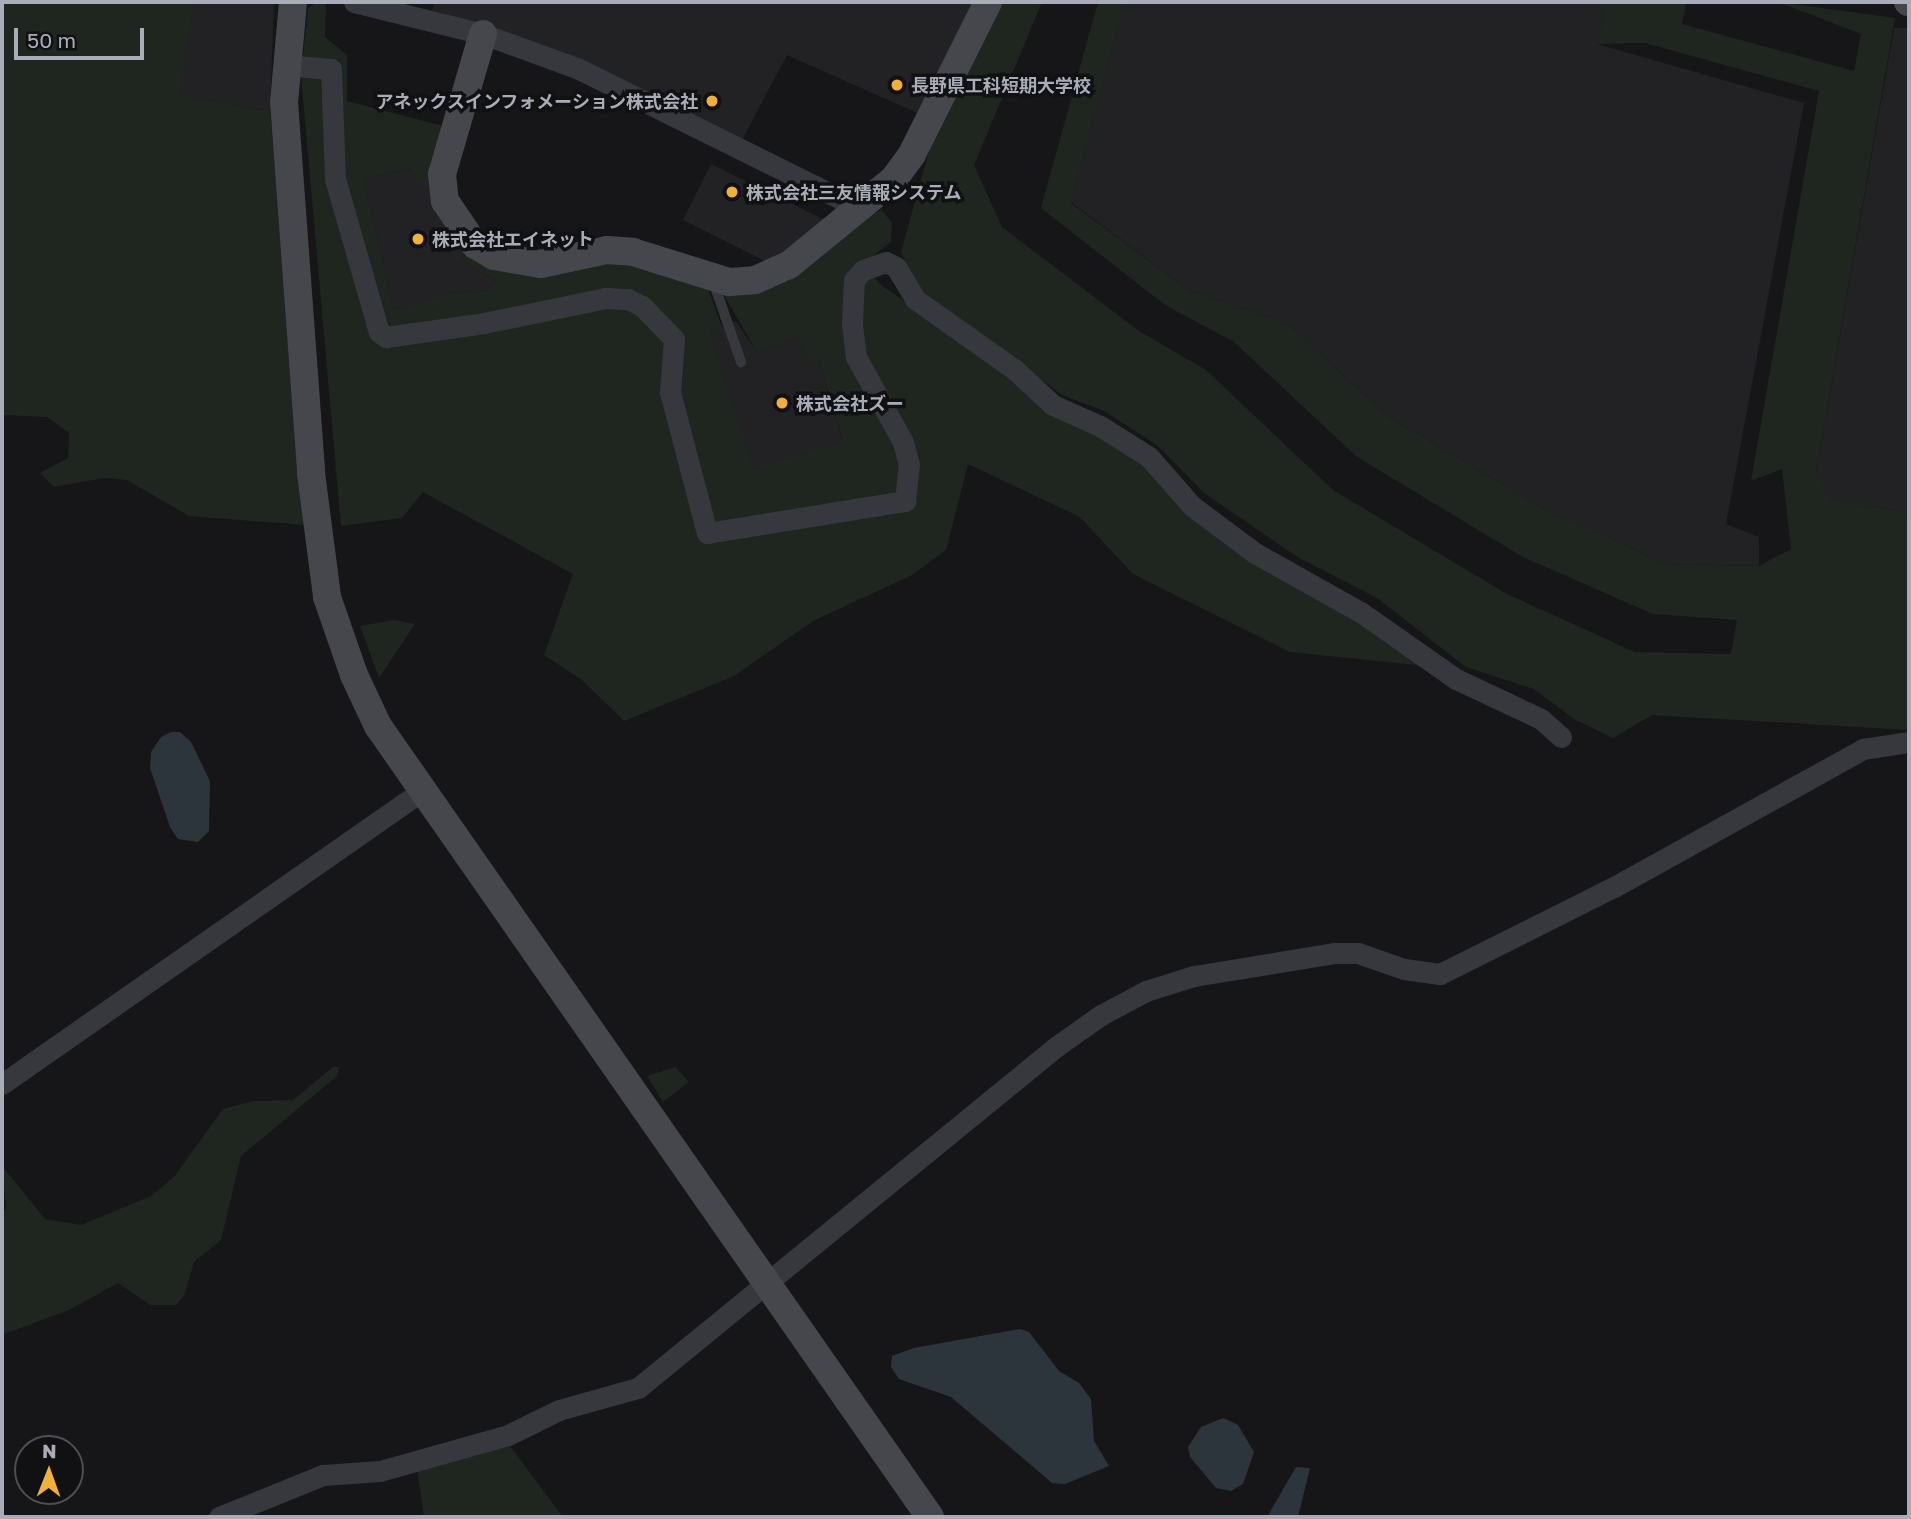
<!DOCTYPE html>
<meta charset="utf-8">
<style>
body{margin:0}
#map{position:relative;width:1911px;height:1519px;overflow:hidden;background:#161618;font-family:"Golos Text","Noto Sans JP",sans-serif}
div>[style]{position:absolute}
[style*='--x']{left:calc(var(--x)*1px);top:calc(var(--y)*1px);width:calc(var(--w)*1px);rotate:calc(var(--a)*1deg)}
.built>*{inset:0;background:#222225}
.green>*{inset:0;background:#1e261f}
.water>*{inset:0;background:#2c353c}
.lane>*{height:10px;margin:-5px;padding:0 5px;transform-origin:5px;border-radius:5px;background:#37383d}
.street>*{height:21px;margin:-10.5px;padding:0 10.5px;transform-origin:10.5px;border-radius:10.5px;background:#37383d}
.secondary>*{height:28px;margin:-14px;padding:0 14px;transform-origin:14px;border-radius:14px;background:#45474d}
.dots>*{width:19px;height:19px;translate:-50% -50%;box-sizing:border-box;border:4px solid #111113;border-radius:50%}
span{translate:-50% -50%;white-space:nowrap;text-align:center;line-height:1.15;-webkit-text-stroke:7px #111113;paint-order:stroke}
.poi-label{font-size:18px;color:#a8adb8;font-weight:700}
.left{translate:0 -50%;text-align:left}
.right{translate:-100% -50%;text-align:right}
.frame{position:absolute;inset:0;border:4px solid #a8adb8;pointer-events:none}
.north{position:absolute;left:14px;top:1435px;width:70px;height:70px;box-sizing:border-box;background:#111113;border:2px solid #4d4f55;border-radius:50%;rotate:1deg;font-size:19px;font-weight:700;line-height:28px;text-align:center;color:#a8adb8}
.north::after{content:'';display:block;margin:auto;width:24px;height:32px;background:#f2b134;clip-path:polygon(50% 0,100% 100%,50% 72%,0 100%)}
.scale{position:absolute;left:14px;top:28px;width:130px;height:32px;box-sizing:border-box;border:4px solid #a8adb8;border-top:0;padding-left:9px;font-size:21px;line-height:24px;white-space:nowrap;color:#a8adb8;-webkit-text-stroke:5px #111113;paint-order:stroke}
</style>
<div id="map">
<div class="built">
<div style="clip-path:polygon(194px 2px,274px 2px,270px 111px,179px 95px)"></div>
<div style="clip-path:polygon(435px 2px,979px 2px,924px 116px,787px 55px,741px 142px,582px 61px,432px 10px)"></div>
<div style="clip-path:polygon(1125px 2px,1584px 2px,1607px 10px,1597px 44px,1804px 103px,1726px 524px,1759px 537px,1759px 566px,1666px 564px,1536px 504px,1387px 416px,1287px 323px,1190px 291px,1071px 202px)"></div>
<div style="clip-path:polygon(1894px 28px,1909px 28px,1909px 513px,1828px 499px,1816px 472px)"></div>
<div style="clip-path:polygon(711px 164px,829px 222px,775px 266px,683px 220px)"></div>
<div style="clip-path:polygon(411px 168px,435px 185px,467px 250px,463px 257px,466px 265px,496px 280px,489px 290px,449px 293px,394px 310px,364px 179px)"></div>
<div style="clip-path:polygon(736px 321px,756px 351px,800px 336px,819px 361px,843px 442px,752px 470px,710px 332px)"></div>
</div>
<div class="green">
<div style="clip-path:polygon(2px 2px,194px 2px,180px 95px,270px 111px,306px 525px,189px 516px,127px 480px,104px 478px,54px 487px,40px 473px,68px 458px,69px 433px,47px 417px,2px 415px)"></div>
<div style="clip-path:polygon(317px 2px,326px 3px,325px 37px,347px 55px,347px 101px,443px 126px,435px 185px,419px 185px,411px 168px,364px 179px,394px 310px,449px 293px,489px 290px,496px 280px,466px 265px,462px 259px,468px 253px,608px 257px,708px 289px,722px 327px,710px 332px,753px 469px,843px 441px,819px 361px,808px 364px,800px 337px,756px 351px,723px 293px,881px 210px,892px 222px,891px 242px,862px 264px,881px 285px,1142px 463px,1426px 666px,1290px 652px,1133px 574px,1080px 517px,968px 464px,946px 550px,912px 575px,813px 621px,734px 676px,624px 721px,582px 680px,544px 655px,573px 574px,423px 492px,402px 518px,341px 526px,301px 76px,308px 8px)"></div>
<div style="clip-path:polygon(998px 2px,1042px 2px,974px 165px,1002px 227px,1139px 331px,1206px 370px,1333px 490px,1507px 594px,1635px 652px,1731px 654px,1737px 620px,1653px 614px,1523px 557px,1357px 457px,1234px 342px,1165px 305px,1041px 208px,1098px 2px,1125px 2px,1071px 203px,1190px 291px,1287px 323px,1387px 416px,1536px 504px,1666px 564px,1759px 566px,1791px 549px,1782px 469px,1751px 481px,1819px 91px,1645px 43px,1597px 44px,1606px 10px,1584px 2px,1756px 2px,1686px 4px,1682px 24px,1854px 71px,1861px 34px,1778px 2px,1895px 18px,1816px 472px,1829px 499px,1909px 513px,1909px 730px,1652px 715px,1613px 738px,1574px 719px,1534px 689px,1466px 667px,1377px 598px,1299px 558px,1204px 493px,1158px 446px,1104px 411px,1062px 395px,917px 287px,901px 252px,936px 126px)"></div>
<div style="clip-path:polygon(394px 620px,415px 624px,379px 678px,360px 626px)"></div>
<div style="clip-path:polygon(333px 1067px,340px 1067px,337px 1076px,241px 1156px,221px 1240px,194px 1262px,184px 1296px,176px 1305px,150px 1305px,118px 1283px,69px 1310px,2px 1335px,2px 1211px,6px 1209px,2px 1166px,45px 1219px,81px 1225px,151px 1196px,174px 1177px,223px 1109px,253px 1101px,293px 1100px)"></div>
<div style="clip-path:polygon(675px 1067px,689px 1082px,663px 1102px,647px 1076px)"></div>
<div style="clip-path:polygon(507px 1442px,563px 1517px,424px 1517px,417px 1468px)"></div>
</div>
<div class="water">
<div style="clip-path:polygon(171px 732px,180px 732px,191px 742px,210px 781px,209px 831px,198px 842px,178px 839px,170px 827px,150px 768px,151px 752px,161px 737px)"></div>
<div style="clip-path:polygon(1020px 1329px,1029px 1332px,1059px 1371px,1079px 1383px,1091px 1399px,1094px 1441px,1109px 1466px,1065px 1484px,1052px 1483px,951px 1397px,899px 1379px,891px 1367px,892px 1356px,914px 1348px)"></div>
<div style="clip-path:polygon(1223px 1418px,1238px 1425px,1254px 1452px,1243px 1484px,1231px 1491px,1216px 1488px,1190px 1457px,1188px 1447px,1201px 1427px)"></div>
<div style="clip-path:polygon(1296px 1467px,1310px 1468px,1298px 1517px,1267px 1517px)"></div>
</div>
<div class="lane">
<div style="--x:713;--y:281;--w:86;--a:70.9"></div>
</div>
<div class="street">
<div style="--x:354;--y:2;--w:133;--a:13.9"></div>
<div style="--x:483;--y:34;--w:102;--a:20"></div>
<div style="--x:579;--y:69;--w:313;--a:26.4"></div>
<div style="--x:285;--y:65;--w:46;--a:5"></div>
<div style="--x:331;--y:69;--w:110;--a:87.9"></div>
<div style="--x:335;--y:179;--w:159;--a:74"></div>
<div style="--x:379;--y:332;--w:9;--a:36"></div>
<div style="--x:386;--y:337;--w:99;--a:-8.1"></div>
<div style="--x:484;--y:323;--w:125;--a:-11.6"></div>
<div style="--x:606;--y:298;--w:22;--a:3"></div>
<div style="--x:628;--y:299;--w:16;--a:27"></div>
<div style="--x:642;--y:306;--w:46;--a:45.9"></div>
<div style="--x:674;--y:339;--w:53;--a:94.3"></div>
<div style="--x:670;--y:392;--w:146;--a:75.3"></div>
<div style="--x:707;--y:533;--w:201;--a:-9.2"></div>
<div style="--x:905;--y:501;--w:36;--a:-84"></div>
<div style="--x:909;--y:465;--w:24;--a:-105"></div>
<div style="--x:903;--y:442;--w:97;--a:-118.9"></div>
<div style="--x:856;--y:357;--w:35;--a:-97"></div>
<div style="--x:852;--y:322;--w:42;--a:-87.3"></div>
<div style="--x:854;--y:280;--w:13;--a:-48"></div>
<div style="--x:863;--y:270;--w:24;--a:-19"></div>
<div style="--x:886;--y:262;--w:11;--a:27"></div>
<div style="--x:896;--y:267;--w:37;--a:59"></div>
<div style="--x:915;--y:299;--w:121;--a:35.3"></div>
<div style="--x:1014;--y:369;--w:53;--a:42.7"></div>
<div style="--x:1053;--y:405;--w:51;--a:24.1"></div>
<div style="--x:1100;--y:426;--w:58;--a:32.3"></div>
<div style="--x:1149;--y:457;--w:65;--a:48.7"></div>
<div style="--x:1192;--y:506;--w:79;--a:36.7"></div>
<div style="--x:1255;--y:553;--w:123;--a:29.3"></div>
<div style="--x:1362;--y:613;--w:115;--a:35.1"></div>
<div style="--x:1456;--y:679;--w:94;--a:25.2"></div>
<div style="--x:1541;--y:719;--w:27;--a:42"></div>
<div style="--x:2;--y:1084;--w:513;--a:-34.93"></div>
<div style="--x:219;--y:1517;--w:112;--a:-22"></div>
<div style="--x:323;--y:1475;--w:57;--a:-4"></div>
<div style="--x:380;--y:1471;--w:133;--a:-15.7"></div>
<div style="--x:508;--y:1435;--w:57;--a:-26.1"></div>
<div style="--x:559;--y:1410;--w:82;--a:-15.6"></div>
<div style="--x:638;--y:1388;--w:541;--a:-39.22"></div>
<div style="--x:1057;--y:1046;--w:54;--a:-35.2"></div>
<div style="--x:1101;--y:1015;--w:51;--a:-28.1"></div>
<div style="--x:1146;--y:991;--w:50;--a:-17.4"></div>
<div style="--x:1194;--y:976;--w:143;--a:-9.3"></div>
<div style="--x:1335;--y:953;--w:23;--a:0"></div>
<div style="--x:1358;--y:953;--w:49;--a:19.2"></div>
<div style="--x:1404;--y:969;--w:36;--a:8"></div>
<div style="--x:1440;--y:974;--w:195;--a:-26.6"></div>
<div style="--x:1614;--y:887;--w:285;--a:-29"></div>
<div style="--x:1863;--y:749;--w:47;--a:-8.7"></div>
</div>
<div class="secondary">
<div style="--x:293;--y:2;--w:100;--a:95.1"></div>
<div style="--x:284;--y:102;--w:372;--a:85.8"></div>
<div style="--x:311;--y:473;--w:125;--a:82.6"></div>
<div style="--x:327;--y:597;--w:83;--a:70.9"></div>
<div style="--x:354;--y:675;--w:56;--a:64.8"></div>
<div style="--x:378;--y:726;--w:965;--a:55.09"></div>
<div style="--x:1908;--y:2;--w:1;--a:0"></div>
<div style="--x:483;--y:34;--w:146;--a:106.3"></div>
<div style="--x:442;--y:174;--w:27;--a:84"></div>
<div style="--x:445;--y:201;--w:53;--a:55.7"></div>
<div style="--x:475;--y:245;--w:22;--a:30"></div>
<div style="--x:494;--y:256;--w:48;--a:9.7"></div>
<div style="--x:541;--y:264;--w:67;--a:-12"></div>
<div style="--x:607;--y:250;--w:26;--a:4"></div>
<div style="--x:633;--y:252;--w:101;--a:17.4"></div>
<div style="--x:729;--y:282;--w:26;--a:-4"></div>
<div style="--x:755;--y:280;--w:37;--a:-24"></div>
<div style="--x:789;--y:265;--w:136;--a:-39.3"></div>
<div style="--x:894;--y:179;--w:31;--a:-54"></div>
<div style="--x:912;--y:154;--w:170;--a:-63.4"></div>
</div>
<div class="dots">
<div style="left:897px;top:85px;background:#f2b134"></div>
<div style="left:712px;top:101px;background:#f2b134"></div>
<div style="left:732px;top:192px;background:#f2b134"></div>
<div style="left:418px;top:239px;background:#f2b134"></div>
<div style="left:782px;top:403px;background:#f2b134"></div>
</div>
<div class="poi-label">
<span class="left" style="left:911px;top:85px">長野県工科短期大学校</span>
<span class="right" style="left:698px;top:101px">アネックスインフォメーション株式会社</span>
<span class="left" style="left:746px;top:192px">株式会社三友情報システム</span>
<span class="left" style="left:432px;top:239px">株式会社エイネット</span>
<span class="left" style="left:796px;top:403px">株式会社ズー</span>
</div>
<div class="frame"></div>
<div class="north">N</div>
<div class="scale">50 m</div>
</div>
